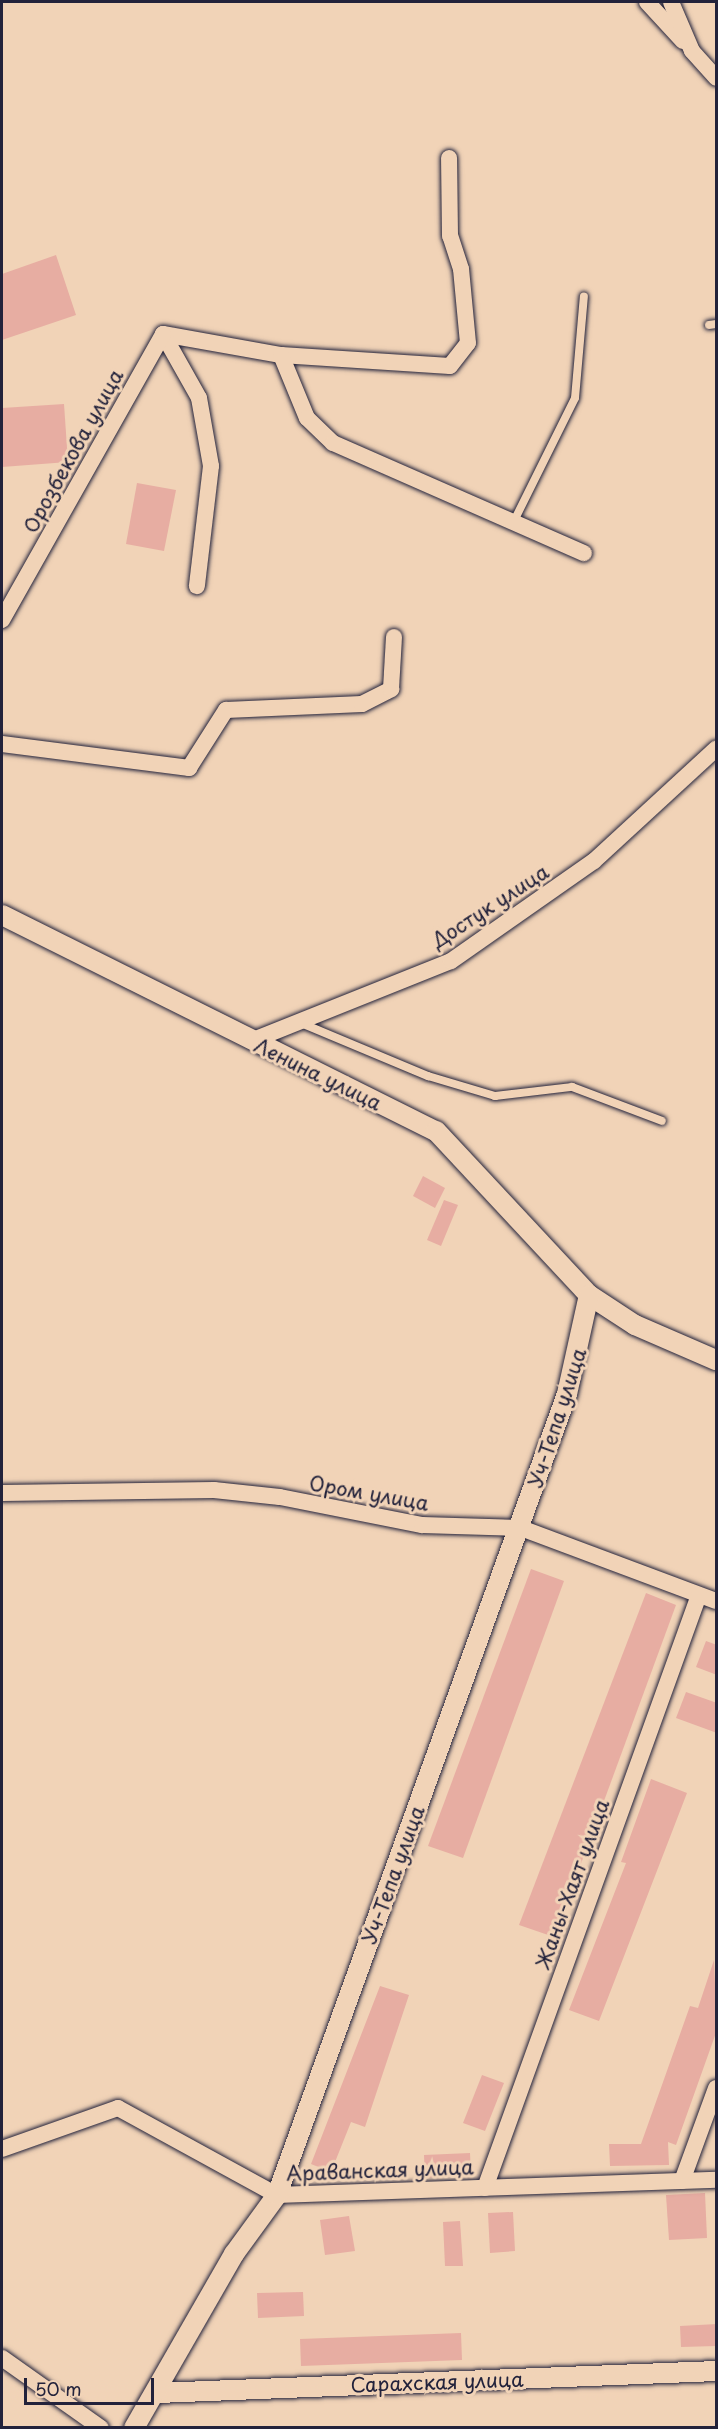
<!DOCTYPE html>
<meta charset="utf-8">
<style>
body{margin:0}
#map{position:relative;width:718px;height:2429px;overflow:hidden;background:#f1d3b7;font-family:"Playpen Sans",sans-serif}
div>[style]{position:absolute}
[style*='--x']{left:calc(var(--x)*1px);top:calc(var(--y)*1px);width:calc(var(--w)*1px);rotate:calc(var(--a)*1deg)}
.building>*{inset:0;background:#e7ada2}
.roads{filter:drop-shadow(0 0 2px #22223b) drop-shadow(0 0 2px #22223b)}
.service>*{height:8px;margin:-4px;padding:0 4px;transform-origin:4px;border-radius:4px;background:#f1d3b7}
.minor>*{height:16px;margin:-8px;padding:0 8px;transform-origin:8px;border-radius:8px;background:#f1d3b7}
.tertiary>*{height:20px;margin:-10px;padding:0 10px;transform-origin:10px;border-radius:10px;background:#f1d3b7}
span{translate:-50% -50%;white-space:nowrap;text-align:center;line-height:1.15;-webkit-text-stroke:6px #f1d3b7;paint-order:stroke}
.street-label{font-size:20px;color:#22223b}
.frame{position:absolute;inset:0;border:3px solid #22223b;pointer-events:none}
.scale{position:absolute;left:24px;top:2378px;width:130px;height:27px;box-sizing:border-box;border:3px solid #22223b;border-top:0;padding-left:8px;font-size:18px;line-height:21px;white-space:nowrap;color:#22223b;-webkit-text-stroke:4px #f1d3b7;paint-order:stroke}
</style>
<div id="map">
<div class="building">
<div style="clip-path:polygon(56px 255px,76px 315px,2px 340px,2px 274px)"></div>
<div style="clip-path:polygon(64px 404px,68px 462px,2px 467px,2px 408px)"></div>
<div style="clip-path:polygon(137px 483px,176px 490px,164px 551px,126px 544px)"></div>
<div style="clip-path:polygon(423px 1176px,445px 1188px,435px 1208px,413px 1196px)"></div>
<div style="clip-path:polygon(444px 1200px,458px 1205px,441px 1246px,427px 1240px)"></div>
<div style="clip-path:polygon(531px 1569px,564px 1581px,463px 1858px,428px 1846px)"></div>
<div style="clip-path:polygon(646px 1593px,676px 1605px,554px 1937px,519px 1925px)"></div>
<div style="clip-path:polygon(706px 1641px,717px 1645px,717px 1675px,696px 1667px)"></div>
<div style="clip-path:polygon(686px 1692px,717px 1703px,717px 1733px,676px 1718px)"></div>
<div style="clip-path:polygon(651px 1779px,687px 1793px,599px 2021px,569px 2010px,626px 1863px,621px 1862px)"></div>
<div style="clip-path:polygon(714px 1960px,717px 2030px,676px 2145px,668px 2142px,669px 2165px,610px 2166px,609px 2144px,641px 2144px,690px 2006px,698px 2008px)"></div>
<div style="clip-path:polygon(380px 1986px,409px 1995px,365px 2127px,351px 2122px,331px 2172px,311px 2164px)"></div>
<div style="clip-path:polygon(482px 2075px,504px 2083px,485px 2131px,463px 2123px)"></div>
<div style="clip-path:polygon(470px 2153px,471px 2175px,425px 2178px,424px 2155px)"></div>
<div style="clip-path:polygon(705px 2193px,707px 2238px,669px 2240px,666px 2195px)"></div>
<div style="clip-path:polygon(513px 2212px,515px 2251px,490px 2253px,488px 2213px)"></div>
<div style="clip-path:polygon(349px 2216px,355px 2251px,325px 2255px,320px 2220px)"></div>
<div style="clip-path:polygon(460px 2221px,463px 2266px,445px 2266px,443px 2222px)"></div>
<div style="clip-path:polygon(303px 2292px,304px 2316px,258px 2318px,257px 2293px)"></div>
<div style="clip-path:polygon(717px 2324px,717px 2346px,681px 2347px,680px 2326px)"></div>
<div style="clip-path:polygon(461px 2333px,462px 2360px,301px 2366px,300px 2339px)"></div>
</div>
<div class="roads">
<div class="service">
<div style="--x:709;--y:325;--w:7;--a:-8"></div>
<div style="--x:514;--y:521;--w:137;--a:-63.6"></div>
<div style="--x:575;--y:398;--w:102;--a:-85"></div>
<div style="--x:301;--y:1023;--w:138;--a:22.7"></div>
<div style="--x:428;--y:1076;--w:70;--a:16.6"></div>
<div style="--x:495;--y:1096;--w:78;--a:-6.7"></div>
<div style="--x:572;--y:1087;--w:96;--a:20.7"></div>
</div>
<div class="minor">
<div style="--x:647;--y:2;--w:53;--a:47.3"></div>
<div style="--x:671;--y:2;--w:53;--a:66.8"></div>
<div style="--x:692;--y:51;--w:36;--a:48"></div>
<div style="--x:163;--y:334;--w:120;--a:10.1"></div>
<div style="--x:281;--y:355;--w:169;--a:3.7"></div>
<div style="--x:450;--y:366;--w:29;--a:-52"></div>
<div style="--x:468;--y:343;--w:74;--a:-95.4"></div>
<div style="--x:461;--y:269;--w:35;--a:-108"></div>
<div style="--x:450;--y:236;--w:78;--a:-90.7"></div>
<div style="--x:163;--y:334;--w:73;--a:60.6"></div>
<div style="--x:199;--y:398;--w:69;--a:80"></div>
<div style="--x:211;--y:466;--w:121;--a:96.7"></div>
<div style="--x:281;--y:355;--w:68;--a:67.6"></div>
<div style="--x:307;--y:418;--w:36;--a:44"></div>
<div style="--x:333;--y:443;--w:274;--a:23.7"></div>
<div style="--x:2;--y:620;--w:328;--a:-60.6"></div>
<div style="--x:2;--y:744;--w:189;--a:7.3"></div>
<div style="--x:189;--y:768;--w:69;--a:-57.5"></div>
<div style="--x:226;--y:710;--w:136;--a:-2.5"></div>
<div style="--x:362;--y:704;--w:33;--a:-27"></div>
<div style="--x:391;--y:689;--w:52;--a:-86.7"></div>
<div style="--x:251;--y:1041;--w:215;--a:-21.8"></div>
<div style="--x:451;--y:961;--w:174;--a:-35"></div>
<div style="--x:594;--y:861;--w:166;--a:-42.6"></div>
<div style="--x:2;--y:1493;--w:212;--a:-0.8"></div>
<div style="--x:214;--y:1490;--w:66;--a:6.1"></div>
<div style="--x:280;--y:1497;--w:145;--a:11.2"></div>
<div style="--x:422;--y:1525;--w:99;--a:1.7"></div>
<div style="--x:521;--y:1528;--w:208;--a:20.5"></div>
<div style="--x:2;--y:2149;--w:123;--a:-19.5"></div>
<div style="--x:118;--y:2108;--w:181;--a:28.7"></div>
<div style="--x:277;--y:2195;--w:439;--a:-2"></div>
<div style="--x:682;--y:2181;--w:99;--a:-69.9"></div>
<div style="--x:485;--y:2188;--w:630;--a:-70.16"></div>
<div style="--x:2;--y:2358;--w:121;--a:35.3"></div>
</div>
<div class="tertiary">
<div style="--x:2;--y:915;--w:485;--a:26.5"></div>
<div style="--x:436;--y:1131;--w:224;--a:47"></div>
<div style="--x:589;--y:1295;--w:55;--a:33.1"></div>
<div style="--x:635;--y:1325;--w:88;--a:23.4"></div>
<div style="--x:157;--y:2393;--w:559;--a:-2.25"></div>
<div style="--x:134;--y:2428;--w:201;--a:-60.1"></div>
<div style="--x:234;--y:2254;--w:73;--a:-53.9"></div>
<div style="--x:277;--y:2195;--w:852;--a:-70.1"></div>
<div style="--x:567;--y:1394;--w:101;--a:-77.5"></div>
</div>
</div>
<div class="street-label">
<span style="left:73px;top:451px;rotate:-61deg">Орозбекова улица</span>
<span style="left:490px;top:906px;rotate:-33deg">Достук улица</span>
<span style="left:318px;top:1074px;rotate:26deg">Ленина улица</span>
<span style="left:557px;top:1418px;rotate:-72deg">Уч-Тепа улица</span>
<span style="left:369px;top:1493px;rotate:10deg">Ором улица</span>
<span style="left:393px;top:1875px;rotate:-70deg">Уч-Тепа улица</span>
<span style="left:572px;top:1884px;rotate:-70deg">Жаны-Хаят улица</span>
<span style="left:380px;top:2170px;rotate:-2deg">Араванская улица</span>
<span style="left:437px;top:2382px;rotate:-2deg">Сарахская улица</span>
</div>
<div class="frame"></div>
<div class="scale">50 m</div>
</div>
